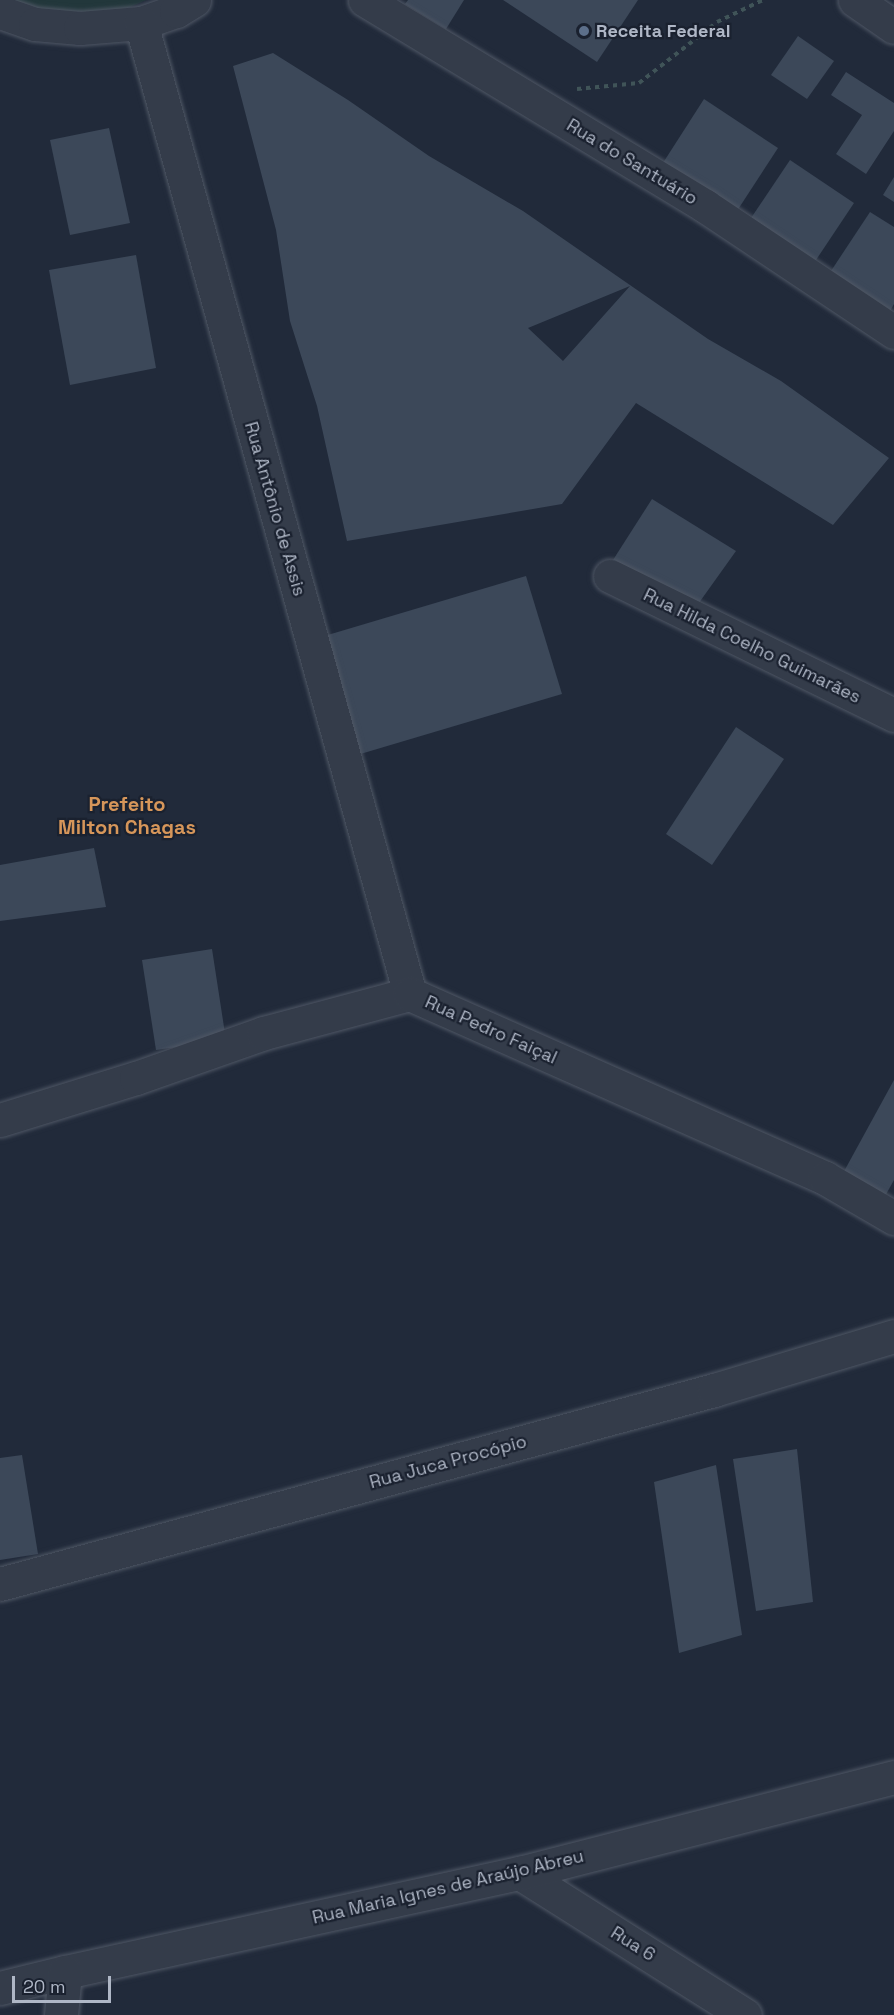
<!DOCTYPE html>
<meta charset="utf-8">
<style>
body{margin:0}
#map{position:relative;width:894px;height:2015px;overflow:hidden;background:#212a3a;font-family:"Space Grotesk",sans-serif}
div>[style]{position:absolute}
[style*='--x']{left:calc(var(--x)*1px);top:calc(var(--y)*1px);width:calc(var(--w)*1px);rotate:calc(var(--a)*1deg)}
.green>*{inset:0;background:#22373b}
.building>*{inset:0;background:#3c4859}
.path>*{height:4px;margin-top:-2px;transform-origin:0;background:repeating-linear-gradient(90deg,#405458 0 4.5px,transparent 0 9px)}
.roads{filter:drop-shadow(0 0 2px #4f5765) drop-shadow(0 0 2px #4f5765)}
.minor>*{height:33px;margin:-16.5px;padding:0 16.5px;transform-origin:16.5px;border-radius:16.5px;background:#343c4a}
.dots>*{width:16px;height:16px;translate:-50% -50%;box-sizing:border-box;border:3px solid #1a212f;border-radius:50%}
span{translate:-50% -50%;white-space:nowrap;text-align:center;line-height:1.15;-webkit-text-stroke:4.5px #1a212f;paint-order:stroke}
.poi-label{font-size:18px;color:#afb7c6;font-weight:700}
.left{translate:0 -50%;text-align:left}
.street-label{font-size:18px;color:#afb7c6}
.neighbourhood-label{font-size:20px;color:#d6965a;font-weight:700}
.scale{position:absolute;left:12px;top:1976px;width:99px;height:27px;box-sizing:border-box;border:3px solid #afb7c6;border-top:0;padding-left:8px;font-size:18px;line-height:21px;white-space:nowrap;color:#afb7c6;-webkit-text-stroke:4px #1a212f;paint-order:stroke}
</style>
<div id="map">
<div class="green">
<div style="clip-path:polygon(3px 0,146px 0,121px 11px,91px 18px,23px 10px)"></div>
</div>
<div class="building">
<div style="clip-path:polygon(408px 0,464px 0,446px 29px,405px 4px)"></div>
<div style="clip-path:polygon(503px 0,638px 0,597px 62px)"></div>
<div style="clip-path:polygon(798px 36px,834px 61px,807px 99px,771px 75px)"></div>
<div style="clip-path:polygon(evenodd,273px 53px,348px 100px,429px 156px,523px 211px,708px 339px,781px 381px,889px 458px,833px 525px,636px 403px,562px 504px,347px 541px,317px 406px,290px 321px,276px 230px,233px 66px,273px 53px,630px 286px,563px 361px,528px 328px,630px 286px)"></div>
<div style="clip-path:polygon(846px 72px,894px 103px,894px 131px,866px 174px,836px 154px,862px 115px,831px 95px)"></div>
<div style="clip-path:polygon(704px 99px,778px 148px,735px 214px,661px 166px)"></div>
<div style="clip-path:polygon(109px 128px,130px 223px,70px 235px,50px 140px)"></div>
<div style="clip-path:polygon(790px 160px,854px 203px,814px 263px,749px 221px)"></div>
<div style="clip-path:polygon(894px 177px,894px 202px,883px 195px)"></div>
<div style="clip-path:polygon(870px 212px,894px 227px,894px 304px,889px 313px,829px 274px)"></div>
<div style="clip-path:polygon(136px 255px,156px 368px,70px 385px,49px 270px)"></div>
<div style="clip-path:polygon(652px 499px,736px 551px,696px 607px,613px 560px)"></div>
<div style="clip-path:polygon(526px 576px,562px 694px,357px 755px,321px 637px)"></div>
<div style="clip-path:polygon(736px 727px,784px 759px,712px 865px,666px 834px)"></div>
<div style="clip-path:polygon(94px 848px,106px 907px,0 921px,0 865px)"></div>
<div style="clip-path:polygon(212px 949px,226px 1040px,156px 1050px,142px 960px)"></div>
<div style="clip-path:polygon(894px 1080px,894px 1180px,884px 1198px,842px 1175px)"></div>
<div style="clip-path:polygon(797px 1449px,813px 1602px,756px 1611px,733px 1459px)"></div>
<div style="clip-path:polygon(22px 1455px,38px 1554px,0 1560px,0 1458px)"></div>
<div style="clip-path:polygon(716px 1465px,742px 1635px,679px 1653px,654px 1482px)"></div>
</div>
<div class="path">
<div style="--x:577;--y:89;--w:62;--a:-5.5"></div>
<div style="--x:639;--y:83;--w:99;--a:-38"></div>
<div style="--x:717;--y:22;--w:51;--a:-25.6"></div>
</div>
<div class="roads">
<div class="minor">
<div style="--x:365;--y:0;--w:398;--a:31.2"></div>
<div style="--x:705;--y:206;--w:227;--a:33.7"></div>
<div style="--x:855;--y:0;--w:47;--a:34.7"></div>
<div style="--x:0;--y:12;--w:37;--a:19"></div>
<div style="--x:35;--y:24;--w:45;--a:5.1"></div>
<div style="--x:80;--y:28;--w:61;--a:-4.7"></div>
<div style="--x:141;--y:23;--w:37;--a:-19"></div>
<div style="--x:176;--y:11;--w:21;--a:-31"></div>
<div style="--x:141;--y:23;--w:1008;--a:74.52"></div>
<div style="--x:610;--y:576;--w:316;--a:26.1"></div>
<div style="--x:0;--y:1120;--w:142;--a:-17.2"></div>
<div style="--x:136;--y:1078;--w:136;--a:-19.4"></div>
<div style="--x:264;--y:1033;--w:151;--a:-15"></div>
<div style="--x:410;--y:994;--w:454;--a:23.9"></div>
<div style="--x:825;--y:1178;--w:80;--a:30.1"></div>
<div style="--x:0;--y:1584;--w:740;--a:-15.2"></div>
<div style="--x:714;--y:1390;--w:188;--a:-16.7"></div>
<div style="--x:520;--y:1873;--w:266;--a:32.3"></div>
<div style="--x:0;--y:1988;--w:67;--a:-13.8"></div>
<div style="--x:65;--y:1972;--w:466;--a:-12.3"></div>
<div style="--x:520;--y:1873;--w:386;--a:-14.4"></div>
<div style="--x:61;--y:2015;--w:43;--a:-84.7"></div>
</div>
</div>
<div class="dots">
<div style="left:584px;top:31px;background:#5c6f8a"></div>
</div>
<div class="poi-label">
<span class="left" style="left:596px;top:31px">Receita Federal</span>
</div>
<div class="street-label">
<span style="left:632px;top:162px;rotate:31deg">Rua do Santuário</span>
<span style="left:275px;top:509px;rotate:74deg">Rua Antônio de Assis</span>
<span style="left:752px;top:646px;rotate:26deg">Rua Hilda Coelho Guimarães</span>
<span style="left:491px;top:1030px;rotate:24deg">Rua Pedro Faiçal</span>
<span style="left:448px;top:1462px;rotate:-15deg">Rua Juca Procópio</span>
<span style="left:448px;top:1887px;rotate:-13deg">Rua Maria Ignes de Araújo Abreu</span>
<span style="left:633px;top:1944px;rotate:32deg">Rua 6</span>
</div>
<div class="neighbourhood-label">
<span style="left:127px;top:816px">Prefeito<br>Milton Chagas</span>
</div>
<div class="scale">20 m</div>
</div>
